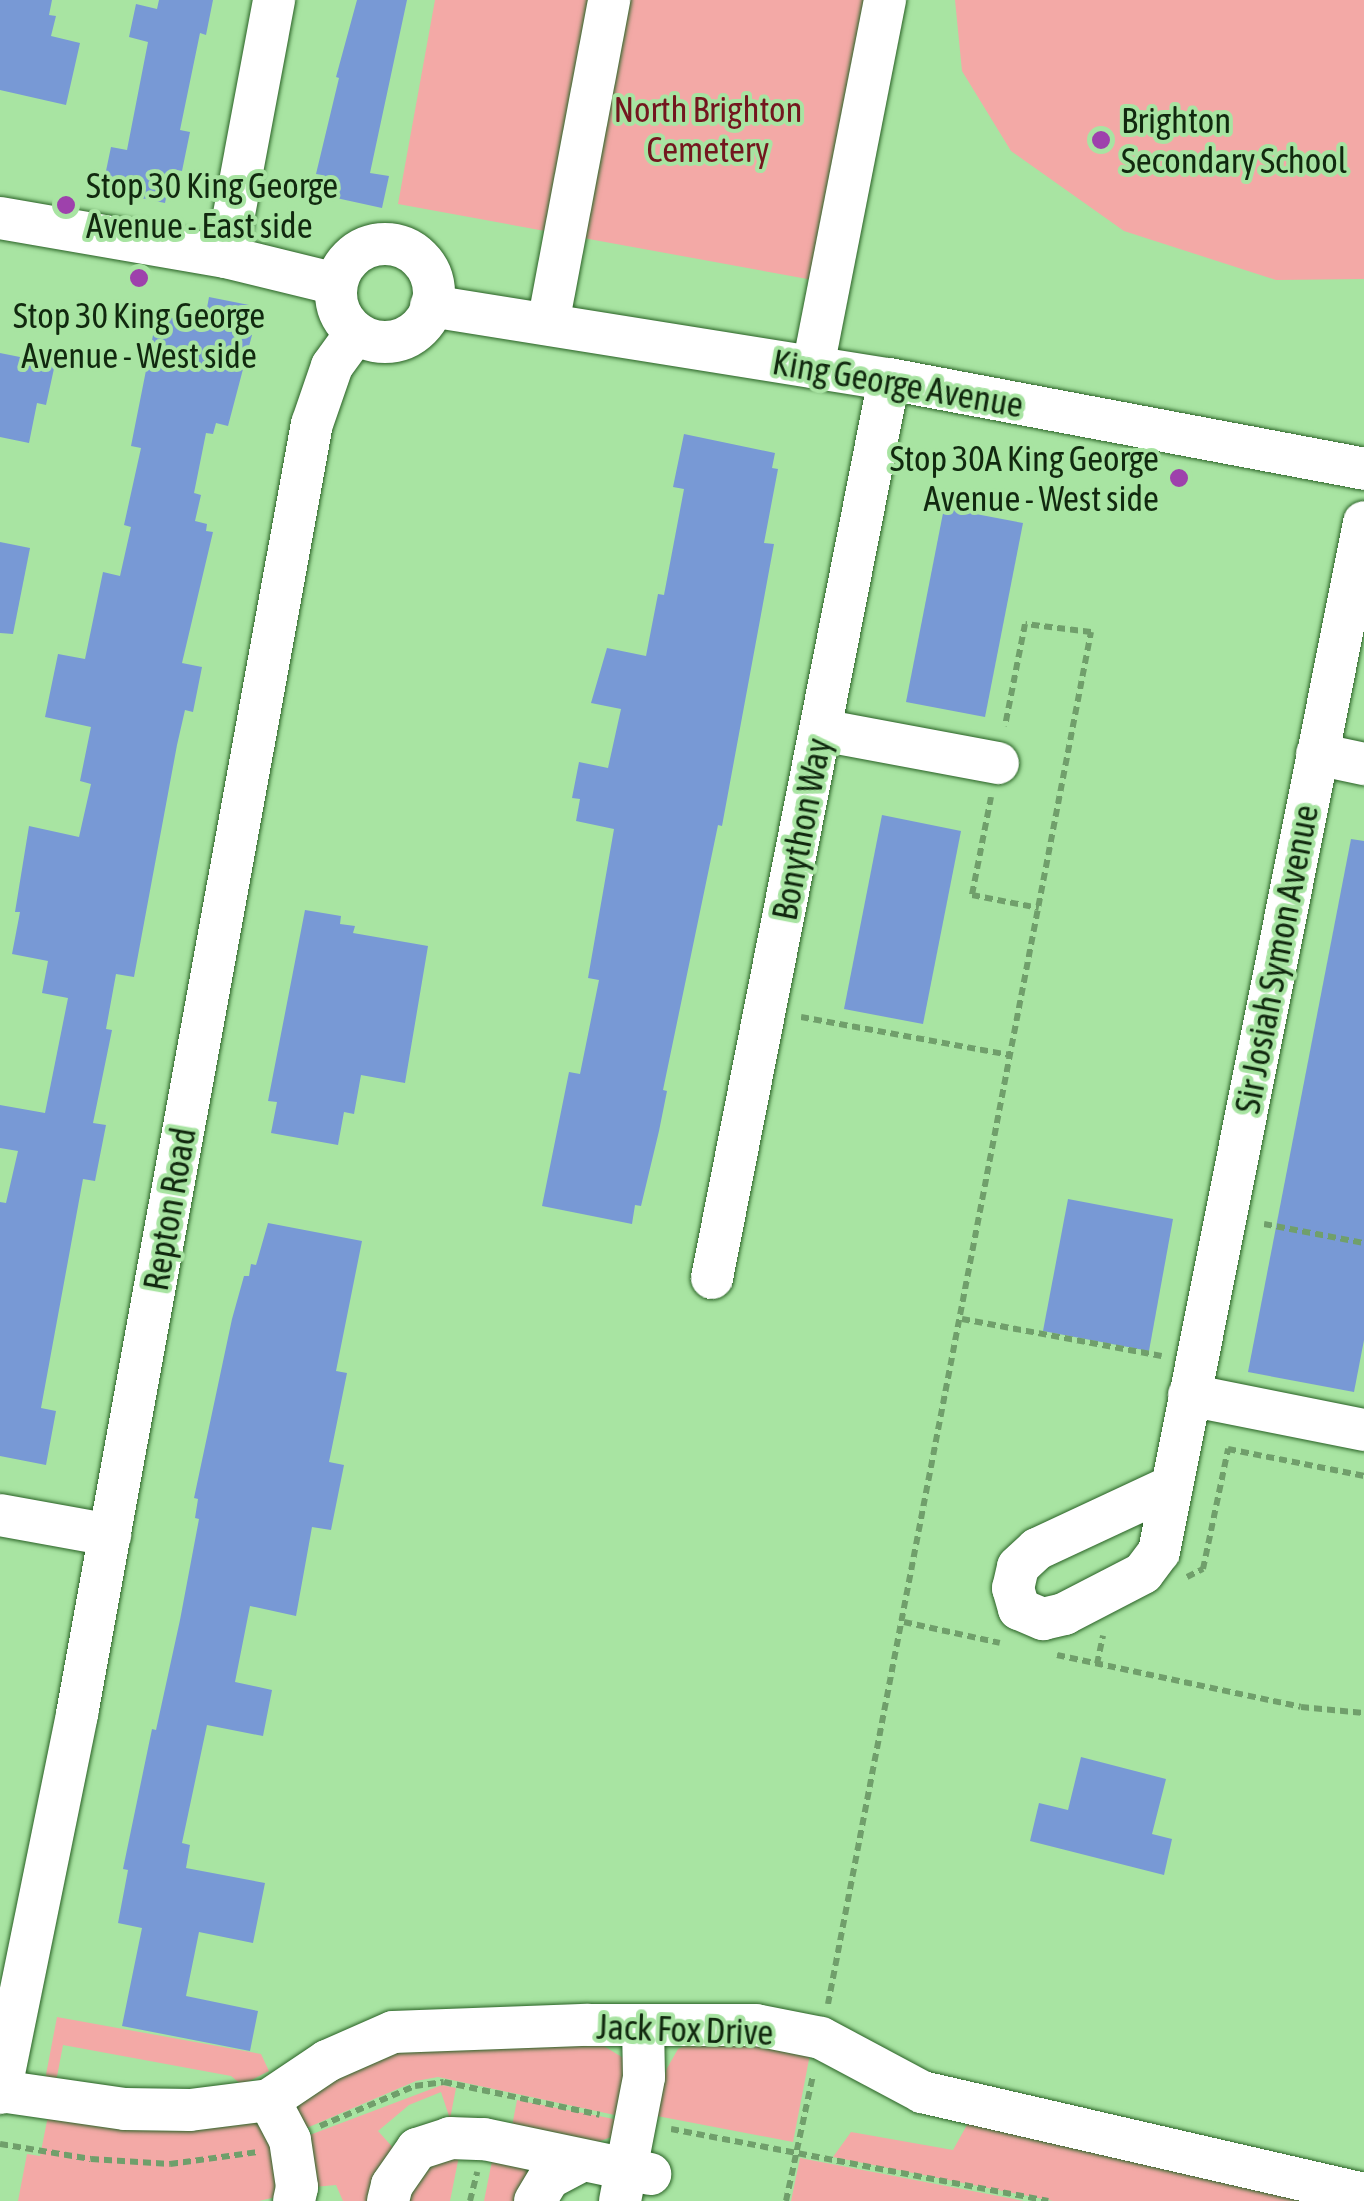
<!DOCTYPE html>
<style>
body{margin:0}
#map{position:relative;width:1364px;height:2201px;overflow:hidden;background:#a8e4a2;font-family:"Asap Condensed",sans-serif}
div>[style]{position:absolute}
[style*='--x']{left:calc(var(--x)*1px);top:calc(var(--y)*1px);width:calc(var(--w)*1px);rotate:calc(var(--a)*1deg)}
.green>*{inset:0;background:#f3a9a6}
.building>*{inset:0;background:#7899d5}
.path>*{height:6px;margin-top:-3px;transform-origin:0;background:repeating-linear-gradient(90deg,#709f6b 0 8px,transparent 0 13px)}
.roads{filter:drop-shadow(0 0 2px #296125) drop-shadow(0 0 2px #296125)}
.minor>*{height:42px;margin:-21px;padding:0 21px;transform-origin:21px;border-radius:21px;background:#fff}
.minor>.ring{margin:-21px;padding:0;box-sizing:content-box;background:none;border:42px solid #fff;border-radius:50%}
.dots>*{width:28px;height:28px;translate:-50% -50%;box-sizing:border-box;border:5px solid #a8e4a2;border-radius:50%}
span{translate:-50% -50%;white-space:nowrap;text-align:center;line-height:1.15;-webkit-text-stroke:8px #a8e4a2;paint-order:stroke}
.park-label{font-size:35px;color:#73161e}
.poi-label{font-size:35px;color:#11290f}
.left{translate:0 -50%;text-align:left}
.right{translate:-100% -50%;text-align:right}
.street-label{font-size:35px;color:#11290f}
</style>
<div id="map">
<div class="green">
<div style="clip-path:polygon(435px 0,864px 0,813px 280px,398px 204px)"></div>
<div style="clip-path:polygon(955px 0,1364px 0,1364px 279px,1276px 280px,1124px 231px,1011px 151px,962px 71px)"></div>
<div style="clip-path:polygon(57px 2017px,261px 2054px,269px 2071px,242px 2085px,231px 2076px,63px 2045px,55px 2087px,44px 2085px)"></div>
<div style="clip-path:polygon(695px 2040px,811px 2049px,793px 2142px,657px 2116px,666px 2070px,678px 2049px)"></div>
<div style="clip-path:polygon(599px 2043px,625px 2059px,624px 2117px,438px 2077px,416px 2081px,302px 2130px,296px 2106px,302px 2093px,393px 2047px)"></div>
<div style="clip-path:polygon(442px 2085px,456px 2088px,450px 2119px,441px 2092px,409px 2105px,378px 2131px,397px 2152px,375px 2201px,343px 2201px,336px 2185px,314px 2187px,307px 2136px)"></div>
<div style="clip-path:polygon(517px 2100px,624px 2121px,611px 2137px,598px 2142px,512px 2126px)"></div>
<div style="clip-path:polygon(253px 2115px,266px 2127px,280px 2196px,259px 2201px,18px 2201px,27px 2154px,40px 2156px,48px 2116px)"></div>
<div style="clip-path:polygon(972px 2116px,1361px 2201px,1053px 2201px,833px 2157px,851px 2132px,953px 2150px)"></div>
<div style="clip-path:polygon(460px 2151px,450px 2201px,406px 2201px,436px 2159px)"></div>
<div style="clip-path:polygon(494px 2151px,527px 2156px,529px 2171px,521px 2201px,484px 2201px)"></div>
<div style="clip-path:polygon(800px 2158px,1024px 2201px,791px 2201px)"></div>
</div>
<div class="building">
<div style="clip-path:polygon(0 0,52px 0,49px 15px,56px 16px,51px 36px,80px 43px,66px 105px,0 90px)"></div>
<div style="clip-path:polygon(159px 0,213px 0,206px 35px,200px 33px,180px 130px,190px 132px,182px 171px,172px 169px,165px 203px,102px 190px,111px 147px,127px 150px,148px 42px,129px 37px,136px 4px,157px 9px)"></div>
<div style="clip-path:polygon(357px 0,407px 0,370px 173px,389px 176px,382px 208px,318px 194px,322px 175px,316px 174px,339px 78px,336px 77px)"></div>
<div style="clip-path:polygon(209px 297px,249px 305px,243px 333px,252px 335px,228px 426px,216px 423px,213px 434px,206px 433px,194px 493px,201px 495px,195px 521px,207px 524px,206px 531px,213px 532px,182px 663px,202px 667px,193px 712px,185px 710px,177px 745px,134px 977px,116px 974px,106px 1029px,112px 1030px,93px 1123px,106px 1125px,95px 1181px,83px 1179px,41px 1408px,56px 1411px,46px 1465px,0 1456px,0 1202px,6px 1203px,18px 1151px,0 1148px,0 1105px,45px 1113px,68px 998px,42px 993px,48px 961px,12px 954px,20px 912px,15px 912px,29px 826px,79px 837px,91px 784px,80px 781px,91px 727px,45px 717px,58px 654px,85px 659px,103px 572px,120px 576px,131px 527px,124px 525px,141px 448px,131px 446px,157px 315px,204px 324px)"></div>
<div style="clip-path:polygon(0 353px,55px 364px,46px 405px,37px 403px,29px 443px,0 437px)"></div>
<div style="clip-path:polygon(684px 434px,775px 453px,772px 468px,778px 469px,764px 543px,774px 544px,722px 826px,718px 825px,663px 1090px,667px 1091px,659px 1131px,641px 1206px,635px 1205px,632px 1224px,542px 1206px,569px 1072px,580px 1074px,599px 980px,588px 978px,614px 829px,576px 821px,580px 799px,572px 798px,579px 762px,608px 768px,621px 709px,591px 703px,607px 648px,646px 656px,658px 594px,664px 595px,684px 489px,673px 487px)"></div>
<div style="clip-path:polygon(944px 508px,1023px 523px,985px 717px,906px 702px)"></div>
<div style="clip-path:polygon(0 542px,30px 548px,13px 634px,0 633px)"></div>
<div style="clip-path:polygon(882px 815px,961px 831px,923px 1024px,844px 1009px)"></div>
<div style="clip-path:polygon(1351px 839px,1364px 841px,1364px 1340px,1354px 1392px,1248px 1372px)"></div>
<div style="clip-path:polygon(305px 910px,341px 916px,340px 924px,355px 926px,353px 933px,428px 946px,405px 1083px,361px 1075px,354px 1114px,344px 1112px,338px 1145px,271px 1133px,277px 1102px,268px 1101px)"></div>
<div style="clip-path:polygon(1068px 1199px,1173px 1219px,1149px 1351px,1043px 1331px)"></div>
<div style="clip-path:polygon(268px 1223px,362px 1241px,336px 1371px,347px 1373px,329px 1462px,344px 1465px,331px 1530px,312px 1527px,296px 1616px,250px 1606px,235px 1682px,272px 1690px,263px 1736px,207px 1725px,182px 1843px,190px 1845px,186px 1868px,265px 1883px,253px 1943px,199px 1932px,186px 1996px,258px 2011px,250px 2051px,122px 2026px,142px 1928px,118px 1923px,128px 1870px,123px 1869px,152px 1729px,156px 1730px,180px 1620px,199px 1519px,195px 1518px,198px 1499px,194px 1498px,232px 1319px,244px 1276px,249px 1276px,251px 1264px,256px 1265px)"></div>
<div style="clip-path:polygon(1081px 1757px,1166px 1779px,1152px 1834px,1172px 1839px,1164px 1875px,1030px 1841px,1039px 1803px,1068px 1810px)"></div>
</div>
<div class="path">
<div style="--x:991;--y:797;--w:100;--a:101"></div>
<div style="--x:972;--y:895;--w:68;--a:11"></div>
<div style="--x:801;--y:1017;--w:213;--a:10.3"></div>
<div style="--x:1264;--y:1224;--w:102;--a:10.8"></div>
<div style="--x:962;--y:1319;--w:203;--a:10.5"></div>
<div style="--x:1187;--y:1577;--w:18;--a:-27"></div>
<div style="--x:1203;--y:1569;--w:123;--a:-78.2"></div>
<div style="--x:1228;--y:1449;--w:139;--a:11.2"></div>
<div style="--x:904;--y:1622;--w:98;--a:12.3"></div>
<div style="--x:1057;--y:1655;--w:249;--a:12"></div>
<div style="--x:1301;--y:1707;--w:63;--a:5.4"></div>
<div style="--x:1097;--y:1664;--w:29;--a:-78"></div>
<div style="--x:828;--y:2004;--w:1397;--a:-79.15"></div>
<div style="--x:1091;--y:632;--w:66;--a:-173.1"></div>
<div style="--x:1025;--y:624;--w:104;--a:101.1"></div>
<div style="--x:320;--y:2126;--w:103;--a:-22.8"></div>
<div style="--x:415;--y:2086;--w:29;--a:-8"></div>
<div style="--x:444;--y:2082;--w:159;--a:11.9"></div>
<div style="--x:671;--y:2129;--w:384;--a:10.8"></div>
<div style="--x:0;--y:2144;--w:92;--a:9.4"></div>
<div style="--x:91;--y:2159;--w:79;--a:3.6"></div>
<div style="--x:170;--y:2164;--w:89;--a:-7.8"></div>
<div style="--x:470;--y:2201;--w:30;--a:-76"></div>
<div style="--x:786;--y:2201;--w:129;--a:-77.9"></div>
</div>
<div class="roads">
<div class="minor">
<div style="--x:0;--y:218;--w:229;--a:9.8"></div>
<div style="--x:226;--y:257;--w:113;--a:13.8"></div>
<div class="ring" style="left:336px;top:244px;width:56px;height:56px"></div>
<div style="--x:226;--y:257;--w:261;--a:-79.4"></div>
<div style="--x:431;--y:306;--w:464;--a:9.1"></div>
<div style="--x:889;--y:379;--w:483;--a:10.7"></div>
<div style="--x:548;--y:324;--w:330;--a:-79.3"></div>
<div style="--x:813;--y:367;--w:374;--a:-78.9"></div>
<div style="--x:821;--y:730;--w:180;--a:10.6"></div>
<div style="--x:1317;--y:754;--w:48;--a:12"></div>
<div style="--x:712;--y:1278;--w:916;--a:-78.86"></div>
<div style="--x:1189;--y:1395;--w:178;--a:11.3"></div>
<div style="--x:1172;--y:1486;--w:149;--a:155"></div>
<div style="--x:1037;--y:1549;--w:26;--a:137"></div>
<div style="--x:1018;--y:1567;--w:22;--a:103"></div>
<div style="--x:1013;--y:1588;--w:22;--a:74"></div>
<div style="--x:1019;--y:1609;--w:26;--a:23"></div>
<div style="--x:1043;--y:1619;--w:22;--a:-13"></div>
<div style="--x:1064;--y:1614;--w:89;--a:-27.4"></div>
<div style="--x:1143;--y:1573;--w:26;--a:-53"></div>
<div style="--x:1159;--y:1552;--w:1050;--a:-78.74"></div>
<div style="--x:0;--y:1515;--w:112;--a:10.3"></div>
<div style="--x:0;--y:2091;--w:126;--a:8.2"></div>
<div style="--x:125;--y:2109;--w:65;--a:0.9"></div>
<div style="--x:190;--y:2110;--w:80;--a:-7.2"></div>
<div style="--x:269;--y:2100;--w:70;--a:-33.9"></div>
<div style="--x:327;--y:2061;--w:72;--a:-23.7"></div>
<div style="--x:393;--y:2032;--w:195;--a:-2.1"></div>
<div style="--x:588;--y:2025;--w:168;--a:0"></div>
<div style="--x:756;--y:2025;--w:66;--a:11.3"></div>
<div style="--x:821;--y:2038;--w:115;--a:28.1"></div>
<div style="--x:922;--y:2092;--w:454;--a:13"></div>
<div style="--x:0;--y:2093;--w:387;--a:-78.5"></div>
<div style="--x:77;--y:1714;--w:1311;--a:-79.68"></div>
<div style="--x:312;--y:424;--w:61;--a:-71"></div>
<div style="--x:332;--y:366;--w:41;--a:-54"></div>
<div style="--x:269;--y:2100;--w:45;--a:62.3"></div>
<div style="--x:290;--y:2140;--w:48;--a:81.5"></div>
<div style="--x:297;--y:2187;--w:14;--a:102"></div>
<div style="--x:388;--y:2201;--w:16;--a:-76"></div>
<div style="--x:392;--y:2185;--w:44;--a:-55.2"></div>
<div style="--x:417;--y:2149;--w:35;--a:-18"></div>
<div style="--x:450;--y:2138;--w:34;--a:2"></div>
<div style="--x:484;--y:2139;--w:170;--a:11.9"></div>
<div style="--x:535;--y:2201;--w:27;--a:-59"></div>
<div style="--x:549;--y:2178;--w:36;--a:-28"></div>
<div style="--x:620;--y:2201;--w:126;--a:-79"></div>
<div style="--x:644;--y:2077;--w:52;--a:-91.1"></div>
</div>
</div>
<div class="dots">
<div style="left:1101px;top:140px;background:#9e41ac"></div>
<div style="left:66px;top:205px;background:#9e41ac"></div>
<div style="left:139px;top:278px;background:#9e41ac"></div>
<div style="left:1179px;top:478px;background:#9e41ac"></div>
</div>
<div class="park-label">
<span style="left:708px;top:129px">North Brighton<br>Cemetery</span>
</div>
<div class="poi-label">
<span class="left" style="left:1121px;top:140px">Brighton<br>Secondary School</span>
<span class="left" style="left:86px;top:205px">Stop 30 King George<br>Avenue - East side</span>
<span style="left:139px;top:335px">Stop 30 King George<br>Avenue - West side</span>
<span class="right" style="left:1159px;top:478px">Stop 30A King George<br>Avenue - West side</span>
</div>
<div class="street-label">
<span style="left:898px;top:383px;rotate:10deg">King George Avenue</span>
<span style="left:801px;top:829px;rotate:-79deg">Bonython Way</span>
<span style="left:1276px;top:959px;rotate:-79deg">Sir Josiah Symon Avenue</span>
<span style="left:169px;top:1209px;rotate:-80deg">Repton Road</span>
<span style="left:685px;top:2029px;rotate:2deg">Jack Fox Drive</span>
</div>
</div>
